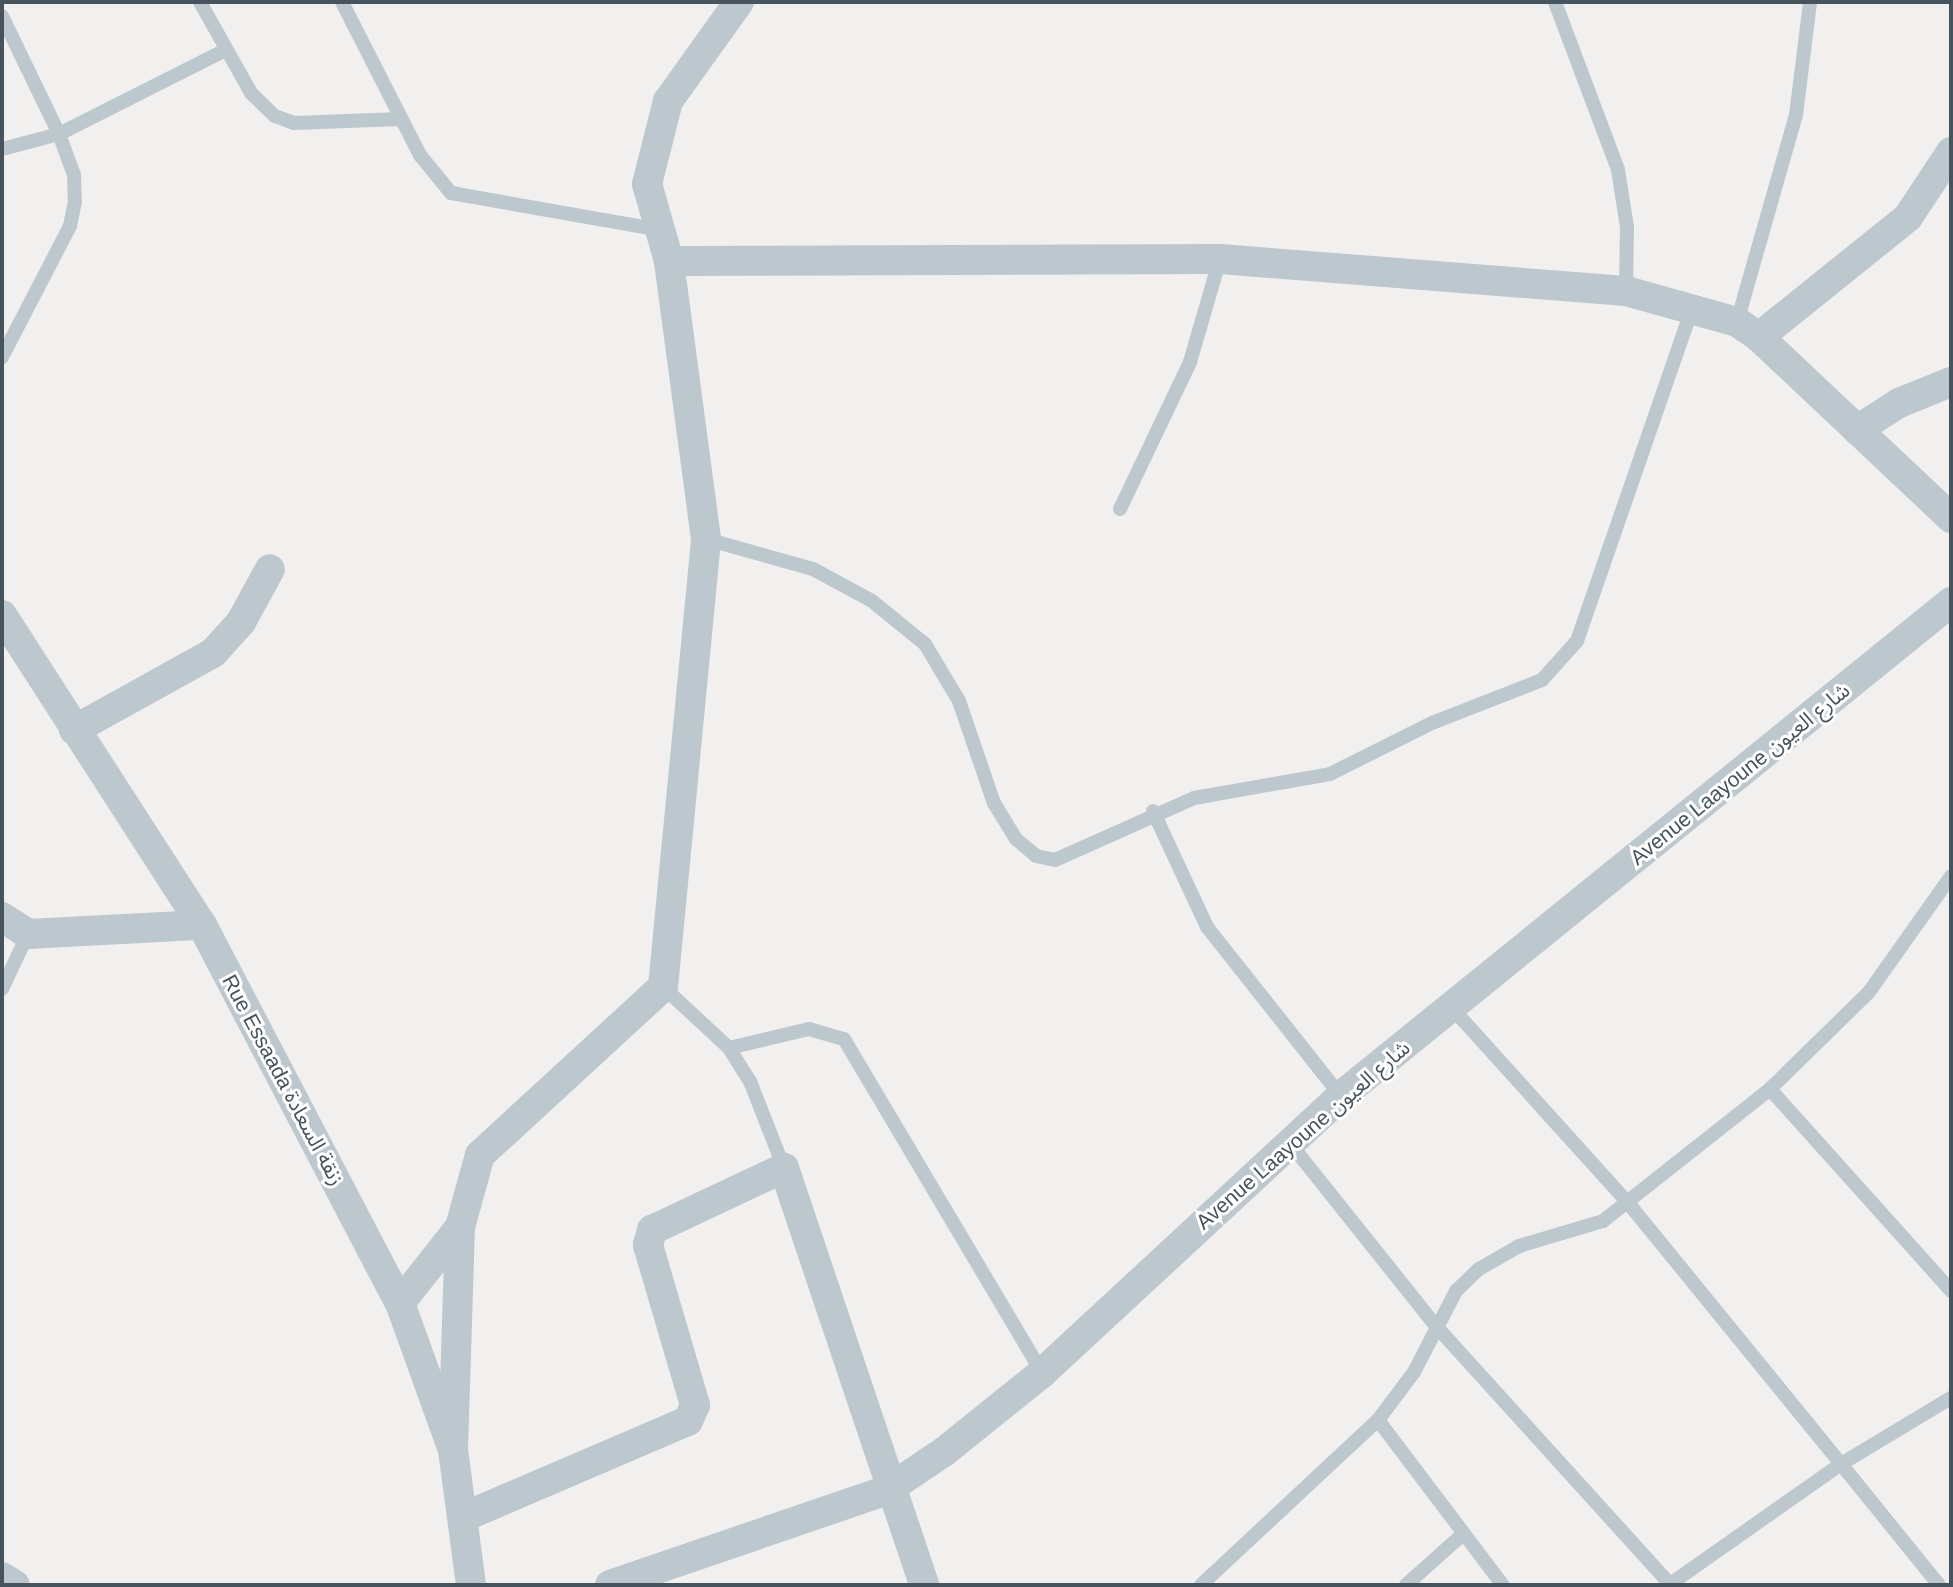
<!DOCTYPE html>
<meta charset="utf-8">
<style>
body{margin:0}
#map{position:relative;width:1953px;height:1587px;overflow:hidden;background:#f2efef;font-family:Helvetica,"Noto Sans Arabic",sans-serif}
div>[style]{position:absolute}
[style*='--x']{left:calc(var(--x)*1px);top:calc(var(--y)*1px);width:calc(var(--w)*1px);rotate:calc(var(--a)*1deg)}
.lane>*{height:14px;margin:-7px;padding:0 7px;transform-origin:7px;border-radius:7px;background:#bdc7ce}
.street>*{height:30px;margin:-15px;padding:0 15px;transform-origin:15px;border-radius:15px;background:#bdc7ce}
span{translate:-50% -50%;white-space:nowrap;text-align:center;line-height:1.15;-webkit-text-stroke:6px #fff;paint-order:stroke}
.street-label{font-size:21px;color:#47535d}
.frame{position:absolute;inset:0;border:4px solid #47535d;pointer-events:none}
</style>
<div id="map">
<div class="lane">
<div style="--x:200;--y:2;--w:104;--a:60.7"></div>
<div style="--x:251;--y:93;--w:33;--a:44"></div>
<div style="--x:275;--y:116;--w:20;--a:20"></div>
<div style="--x:294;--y:123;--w:107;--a:-2.1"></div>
<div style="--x:342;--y:2;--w:172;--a:63"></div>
<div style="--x:420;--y:155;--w:49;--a:50.8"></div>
<div style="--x:451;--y:193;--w:208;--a:10"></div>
<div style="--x:1555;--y:2;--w:179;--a:69.4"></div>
<div style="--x:1618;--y:170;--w:58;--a:81"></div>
<div style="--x:1627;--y:227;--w:64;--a:90.9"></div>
<div style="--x:2;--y:16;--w:131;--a:64.2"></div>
<div style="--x:59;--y:134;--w:44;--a:69.9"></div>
<div style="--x:74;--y:175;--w:27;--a:88"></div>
<div style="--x:75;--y:202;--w:25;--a:102"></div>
<div style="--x:70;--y:226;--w:148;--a:117.4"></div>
<div style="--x:2;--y:149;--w:59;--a:-14.7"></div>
<div style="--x:59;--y:134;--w:186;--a:-26.8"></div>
<div style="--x:1737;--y:322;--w:215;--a:-74.1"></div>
<div style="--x:1796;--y:115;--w:114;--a:-82.9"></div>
<div style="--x:1120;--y:509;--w:163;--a:-64.5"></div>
<div style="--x:1190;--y:362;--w:107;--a:-73.8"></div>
<div style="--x:706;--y:539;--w:111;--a:15.7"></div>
<div style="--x:813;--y:569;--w:67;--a:28.5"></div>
<div style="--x:872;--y:601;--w:68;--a:39.1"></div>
<div style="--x:925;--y:644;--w:66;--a:59.2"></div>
<div style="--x:959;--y:701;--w:108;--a:71.1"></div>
<div style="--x:994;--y:803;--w:42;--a:58.6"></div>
<div style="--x:1016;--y:839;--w:26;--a:40"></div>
<div style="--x:1036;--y:856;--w:19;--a:12"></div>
<div style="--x:1055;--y:860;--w:152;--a:-24"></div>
<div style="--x:1194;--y:798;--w:138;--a:-10"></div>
<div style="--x:1330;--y:774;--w:114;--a:-26.6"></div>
<div style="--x:1432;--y:723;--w:118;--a:-21.4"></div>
<div style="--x:1542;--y:680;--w:52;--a:-48.1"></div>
<div style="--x:1577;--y:641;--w:352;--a:-70.9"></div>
<div style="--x:1153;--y:811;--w:128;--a:65"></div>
<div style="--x:1207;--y:927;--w:216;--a:51.6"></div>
<div style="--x:663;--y:987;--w:90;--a:42.7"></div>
<div style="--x:729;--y:1048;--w:39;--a:58"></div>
<div style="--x:750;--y:1081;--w:93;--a:68.7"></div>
<div style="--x:2;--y:989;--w:61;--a:-64.7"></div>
<div style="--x:1452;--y:1008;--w:264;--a:47.9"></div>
<div style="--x:1629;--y:1204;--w:335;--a:50.8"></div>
<div style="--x:1841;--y:1464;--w:209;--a:144.9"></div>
<div style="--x:729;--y:1048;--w:82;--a:-13.4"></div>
<div style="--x:809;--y:1029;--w:36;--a:16"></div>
<div style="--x:844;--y:1039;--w:388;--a:59.3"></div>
<div style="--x:1770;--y:1089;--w:271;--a:48.1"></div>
<div style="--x:1289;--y:1142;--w:234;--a:51.4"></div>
<div style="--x:1435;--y:1325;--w:351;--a:47.8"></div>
<div style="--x:1378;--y:1420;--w:207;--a:52.9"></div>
<div style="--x:1201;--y:1585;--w:242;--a:-43"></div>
<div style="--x:1378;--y:1420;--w:60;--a:-53.1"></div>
<div style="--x:1414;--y:1372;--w:91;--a:-62.6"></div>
<div style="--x:1456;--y:1291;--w:32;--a:-44"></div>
<div style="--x:1479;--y:1269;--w:46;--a:-29.9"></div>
<div style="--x:1519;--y:1246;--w:88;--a:-16.6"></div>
<div style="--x:1603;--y:1221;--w:213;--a:-38.3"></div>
<div style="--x:1770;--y:1089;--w:139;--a:-44.4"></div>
<div style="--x:1869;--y:992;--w:142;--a:-54.7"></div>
<div style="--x:1406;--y:1585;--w:75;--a:-41.8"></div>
<div style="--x:1939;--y:1585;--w:156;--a:-129"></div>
<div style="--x:1841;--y:1464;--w:128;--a:-31"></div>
</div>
<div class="street">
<div style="--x:669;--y:261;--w:551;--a:-0.21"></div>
<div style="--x:1220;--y:259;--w:407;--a:4.5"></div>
<div style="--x:1626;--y:291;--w:115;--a:15.6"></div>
<div style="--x:1737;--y:322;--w:27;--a:34"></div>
<div style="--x:1759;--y:337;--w:264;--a:43.3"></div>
<div style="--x:1759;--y:337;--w:191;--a:-38.8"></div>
<div style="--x:1908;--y:217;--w:78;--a:-56.5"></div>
<div style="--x:1857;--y:430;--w:50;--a:-32.7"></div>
<div style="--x:1899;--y:403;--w:56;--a:-22"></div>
<div style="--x:2;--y:615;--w:369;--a:57.2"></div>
<div style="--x:202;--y:925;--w:427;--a:62.4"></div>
<div style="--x:400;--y:1303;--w:156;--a:70.2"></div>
<div style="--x:453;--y:1450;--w:136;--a:82.4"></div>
<div style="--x:74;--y:730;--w:159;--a:-29"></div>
<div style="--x:213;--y:653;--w:42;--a:-47.9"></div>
<div style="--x:241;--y:622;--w:60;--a:-61.3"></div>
<div style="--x:2;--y:917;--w:31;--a:33"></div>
<div style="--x:28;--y:934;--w:174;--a:-3"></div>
<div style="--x:400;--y:1303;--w:97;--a:-51.7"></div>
<div style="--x:453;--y:1450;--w:223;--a:-88.2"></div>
<div style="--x:460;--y:1227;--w:75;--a:-74.5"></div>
<div style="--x:480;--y:1155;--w:248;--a:-42.6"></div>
<div style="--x:663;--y:987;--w:450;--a:-84.5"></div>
<div style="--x:706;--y:539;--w:280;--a:-97.6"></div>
<div style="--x:669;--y:261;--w:80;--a:-105.9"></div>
<div style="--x:647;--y:184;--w:86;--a:-75.8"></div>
<div style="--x:668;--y:101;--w:122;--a:-54.4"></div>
<div style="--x:466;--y:1516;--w:241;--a:-23.2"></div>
<div style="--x:688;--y:1421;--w:17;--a:-66"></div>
<div style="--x:695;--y:1405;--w:167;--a:-106.4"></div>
<div style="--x:648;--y:1245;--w:16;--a:-75"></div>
<div style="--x:652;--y:1230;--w:146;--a:-25.2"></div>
<div style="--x:784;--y:1168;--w:440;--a:71.4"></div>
<div style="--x:2;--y:1577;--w:15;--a:32"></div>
<div style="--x:610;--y:1585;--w:293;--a:-18.9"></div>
<div style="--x:887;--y:1490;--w:70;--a:-33.9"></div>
<div style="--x:945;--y:1451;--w:124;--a:-38.8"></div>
<div style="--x:1042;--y:1373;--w:408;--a:-42.8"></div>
<div style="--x:1341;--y:1096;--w:785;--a:-39"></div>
</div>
<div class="street-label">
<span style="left:1740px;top:774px;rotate:-39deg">Avenue Laayoune شارع العيون</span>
<span style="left:283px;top:1080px;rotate:62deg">Rue Essaada زنقة السعادة</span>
<span style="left:1303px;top:1135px;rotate:-41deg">Avenue Laayoune شارع العيون</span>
</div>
<div class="frame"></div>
</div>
